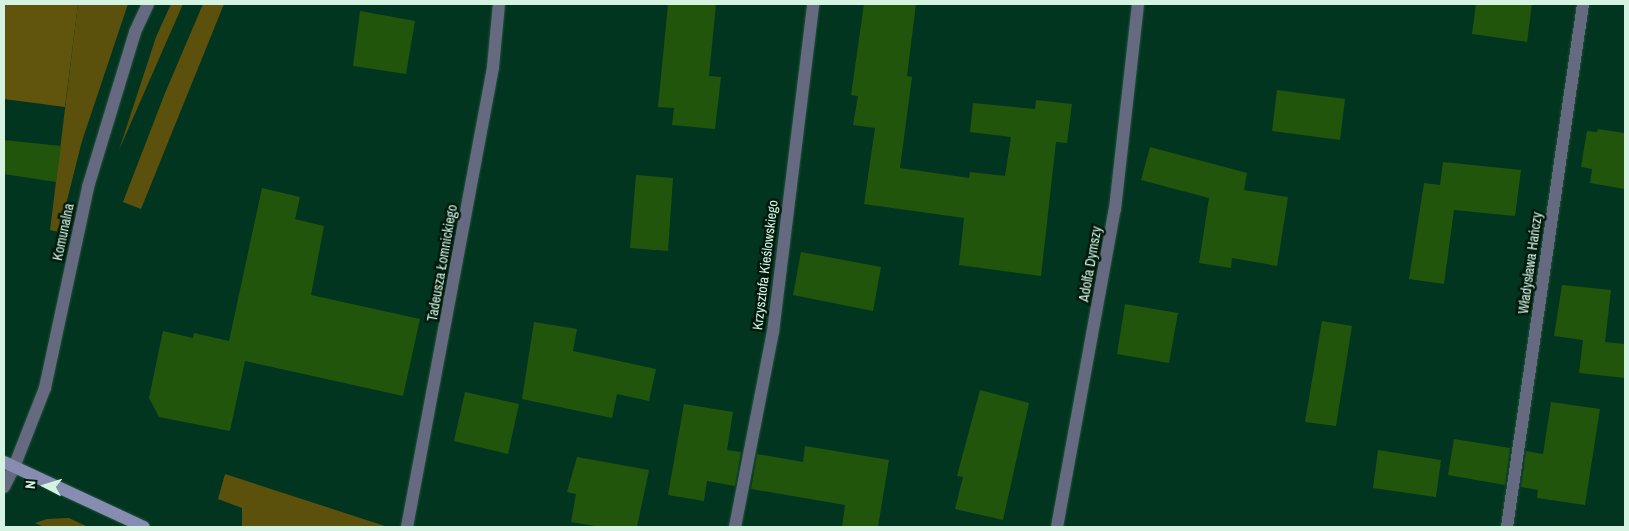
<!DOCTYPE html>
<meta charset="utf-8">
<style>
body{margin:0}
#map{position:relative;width:1629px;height:531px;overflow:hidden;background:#02351f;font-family:"Archivo Narrow",sans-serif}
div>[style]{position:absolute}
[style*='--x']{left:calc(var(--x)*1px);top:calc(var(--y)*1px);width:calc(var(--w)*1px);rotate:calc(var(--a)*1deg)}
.green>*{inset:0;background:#5c500d}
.forest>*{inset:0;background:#61550e}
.building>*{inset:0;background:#21550c}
.roads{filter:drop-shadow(0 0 1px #24533e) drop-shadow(0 0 1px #24533e)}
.street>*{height:12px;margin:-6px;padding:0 6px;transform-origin:6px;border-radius:6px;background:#666a81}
.secondary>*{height:12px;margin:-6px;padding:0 6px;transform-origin:6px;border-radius:6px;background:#878cb1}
span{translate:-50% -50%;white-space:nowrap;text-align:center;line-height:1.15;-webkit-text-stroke:5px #02190d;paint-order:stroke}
.street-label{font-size:14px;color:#d4f3e0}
.frame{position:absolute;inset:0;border:5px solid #d4f3e0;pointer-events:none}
.north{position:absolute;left:20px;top:461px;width:50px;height:50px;-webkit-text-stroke:4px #02190d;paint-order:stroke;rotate:275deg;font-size:14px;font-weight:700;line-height:20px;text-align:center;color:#d4f3e0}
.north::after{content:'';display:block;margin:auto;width:18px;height:22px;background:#d4f3e0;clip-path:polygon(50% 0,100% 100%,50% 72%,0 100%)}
</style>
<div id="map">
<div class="green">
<div style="clip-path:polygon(78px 4px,128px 4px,82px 141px,59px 232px,50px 230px)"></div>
<div style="clip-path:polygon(171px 4px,183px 4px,119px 150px,156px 37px)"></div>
<div style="clip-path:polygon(203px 4px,224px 4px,141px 209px,123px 202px,165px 93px)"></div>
<div style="clip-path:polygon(225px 474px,388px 527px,242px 527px,242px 508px,218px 499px)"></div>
<div style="clip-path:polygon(69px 518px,88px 527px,44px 527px,35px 523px,47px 519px)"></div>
</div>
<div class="forest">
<div style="clip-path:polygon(4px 4px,78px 4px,65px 107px,4px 99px)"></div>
</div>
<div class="building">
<div style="clip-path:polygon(668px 4px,716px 4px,709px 76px,721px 77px,715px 129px,672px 125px,674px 108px,658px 107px)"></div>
<div style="clip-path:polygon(864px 4px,916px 4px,907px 76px,912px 77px,900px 168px,969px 178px,970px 172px,1005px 176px,1011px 137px,970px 132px,973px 103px,1035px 109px,1036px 100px,1072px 104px,1067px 143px,1056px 142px,1041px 276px,959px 265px,964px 218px,864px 204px,875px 128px,853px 125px,858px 96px,851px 95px)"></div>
<div style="clip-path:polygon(1476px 4px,1532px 4px,1527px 42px,1472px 34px)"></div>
<div style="clip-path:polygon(360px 11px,415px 21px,406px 74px,353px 66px)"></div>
<div style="clip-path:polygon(1277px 90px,1345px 99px,1340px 140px,1272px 131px)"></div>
<div style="clip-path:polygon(1598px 129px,1625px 133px,1625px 189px,1590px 183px,1592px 169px,1581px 167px,1587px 131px,1597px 132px)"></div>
<div style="clip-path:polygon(4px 140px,61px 146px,56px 182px,4px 174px)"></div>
<div style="clip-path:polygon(1150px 147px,1247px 173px,1244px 190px,1288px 197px,1277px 266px,1232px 258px,1231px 268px,1199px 263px,1209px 198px,1141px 180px)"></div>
<div style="clip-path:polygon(1443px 162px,1521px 170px,1515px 216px,1454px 210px,1444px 284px,1409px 279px,1424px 183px,1440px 185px)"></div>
<div style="clip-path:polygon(636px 175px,673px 178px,668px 251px,630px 248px)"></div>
<div style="clip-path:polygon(262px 188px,300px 197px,295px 219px,324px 226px,311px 295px,420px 319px,403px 396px,245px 361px,230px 431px,159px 417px,149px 398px,163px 331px,193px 338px,194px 333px,229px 341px)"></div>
<div style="clip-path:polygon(801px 252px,881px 267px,873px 311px,793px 295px)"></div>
<div style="clip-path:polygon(1562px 285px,1611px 290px,1605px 342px,1625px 344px,1625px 378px,1579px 373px,1583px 340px,1554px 336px)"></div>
<div style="clip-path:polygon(1125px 304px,1178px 313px,1169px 363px,1117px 354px)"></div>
<div style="clip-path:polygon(1322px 321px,1352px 326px,1336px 426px,1305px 422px)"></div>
<div style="clip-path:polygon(534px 322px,577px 329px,573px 351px,656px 369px,649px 401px,617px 394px,612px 418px,522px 399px)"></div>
<div style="clip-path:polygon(980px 390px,1029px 403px,1003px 520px,955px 509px,963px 477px,957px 476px)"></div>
<div style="clip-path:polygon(465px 392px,519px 404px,508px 454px,454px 441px)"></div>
<div style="clip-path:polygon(1551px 402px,1600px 409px,1585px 505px,1537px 498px,1538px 490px,1521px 487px,1526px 451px,1543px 454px)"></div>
<div style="clip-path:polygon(684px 404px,733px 412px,727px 450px,741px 452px,735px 486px,707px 481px,704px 501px,668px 495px)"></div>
<div style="clip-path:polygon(1454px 439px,1510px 448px,1505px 485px,1448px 475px)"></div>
<div style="clip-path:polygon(805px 446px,889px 460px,878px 527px,842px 527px,845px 505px,751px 489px,757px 454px,803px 462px)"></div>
<div style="clip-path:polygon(1378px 450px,1441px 460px,1436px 497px,1373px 488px)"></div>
<div style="clip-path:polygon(577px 457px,649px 470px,637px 527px,601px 527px,571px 522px,576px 494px,567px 492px)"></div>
</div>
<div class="roads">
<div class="street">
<div style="--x:4;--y:487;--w:22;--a:-63"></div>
<div style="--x:14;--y:467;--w:85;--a:-68.6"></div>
<div style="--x:45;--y:388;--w:206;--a:-77.9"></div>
<div style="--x:88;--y:187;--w:162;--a:-73.1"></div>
<div style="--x:135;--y:32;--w:31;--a:-65"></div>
<div style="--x:407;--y:527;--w:468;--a:-79.4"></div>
<div style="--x:493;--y:67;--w:63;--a:-84.6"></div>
<div style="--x:735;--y:527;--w:199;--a:-79"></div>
<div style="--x:773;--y:332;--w:330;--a:-83"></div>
<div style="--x:1057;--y:527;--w:323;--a:-79.7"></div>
<div style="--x:1115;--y:209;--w:206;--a:-83.6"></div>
<div style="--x:1507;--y:527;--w:528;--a:-81.73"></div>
</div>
<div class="secondary">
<div style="--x:4;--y:462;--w:154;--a:24.9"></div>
</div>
</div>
<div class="street-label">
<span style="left:63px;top:232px;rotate:-78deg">Komunalna</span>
<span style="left:442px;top:263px;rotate:-80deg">Tadeusza Łomnickiego</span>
<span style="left:1530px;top:263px;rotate:-82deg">Władysława Hańczy</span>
<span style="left:1090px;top:264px;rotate:-80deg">Adolfa Dymszy</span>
<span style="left:765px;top:265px;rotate:-83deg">Krzysztofa Kieślowskiego</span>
</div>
<div class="frame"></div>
<div class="north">N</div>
</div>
